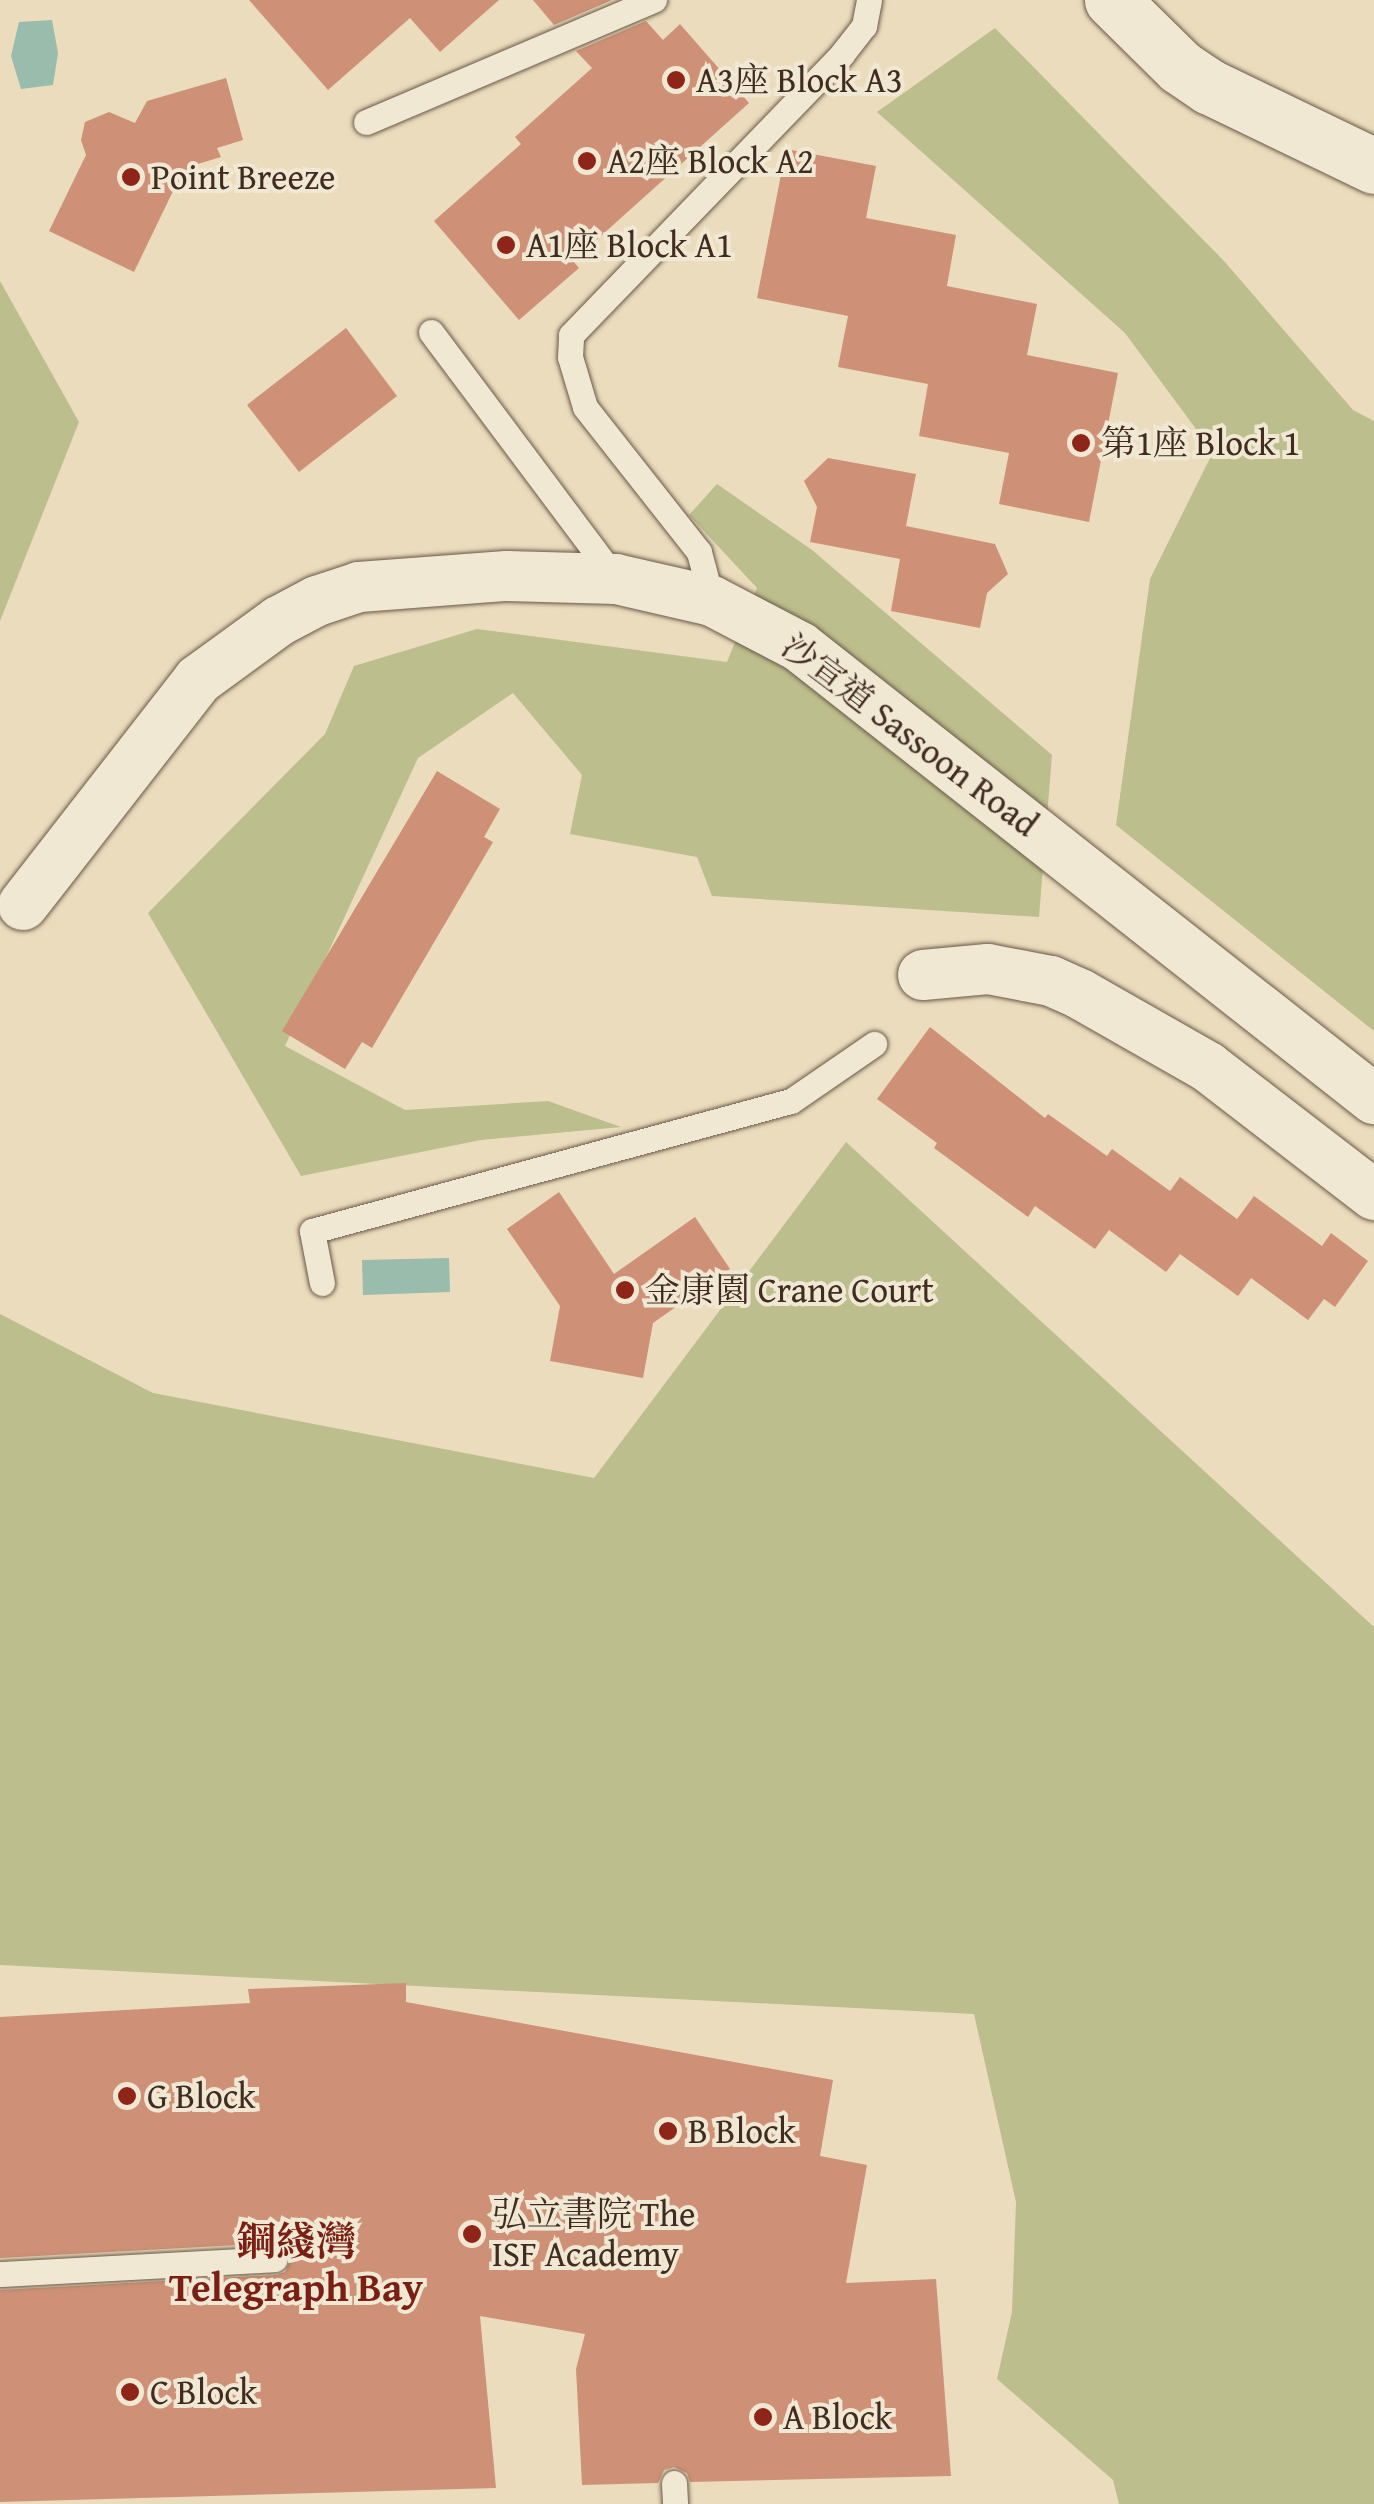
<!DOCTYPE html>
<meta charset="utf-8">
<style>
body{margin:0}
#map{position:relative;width:1374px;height:2504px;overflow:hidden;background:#eadcbd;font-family:"Gentium Book Plus","Noto Serif TC",serif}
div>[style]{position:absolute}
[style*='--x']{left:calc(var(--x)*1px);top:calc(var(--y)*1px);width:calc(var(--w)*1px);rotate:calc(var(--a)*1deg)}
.green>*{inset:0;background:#bdbe8d}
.water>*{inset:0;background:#99bcac}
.building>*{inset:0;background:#ce9177}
.roads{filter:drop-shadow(0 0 2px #6a5847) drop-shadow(0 0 2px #6a5847)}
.service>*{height:25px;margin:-12.5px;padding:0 12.5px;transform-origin:12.5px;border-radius:12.5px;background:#f1e8d4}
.minor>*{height:50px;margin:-25px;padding:0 25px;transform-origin:25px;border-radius:25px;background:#f1e8d4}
.tertiary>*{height:55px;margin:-27.5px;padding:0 27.5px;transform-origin:27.5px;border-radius:27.5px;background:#f1e8d4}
.dots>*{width:28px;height:28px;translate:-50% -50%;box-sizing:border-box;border:5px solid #f1e8d4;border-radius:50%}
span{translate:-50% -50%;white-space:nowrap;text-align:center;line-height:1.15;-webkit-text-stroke:8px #f1e8d4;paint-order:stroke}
.poi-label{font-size:35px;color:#402c20}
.left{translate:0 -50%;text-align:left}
.street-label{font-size:35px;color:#402c20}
.quarter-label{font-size:40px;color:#7a1f14;font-weight:700}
</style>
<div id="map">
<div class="green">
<div style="clip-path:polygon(995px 28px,1224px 261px,1353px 410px,1374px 421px,1374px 1031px,1116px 825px,1150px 579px,1213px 452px,1125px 333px,877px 112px)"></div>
<div style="clip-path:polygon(0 281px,79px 422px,0 621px)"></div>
<div style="clip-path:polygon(717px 484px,812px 550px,1052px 755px,1039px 917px,712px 896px,697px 857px,570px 834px,582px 775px,513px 693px,418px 758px,285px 1046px,405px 1110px,548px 1101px,621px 1127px,481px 1140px,301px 1176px,148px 913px,325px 734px,354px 666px,477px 629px,727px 662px,757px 588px,689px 515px)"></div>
<div style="clip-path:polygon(846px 1142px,1374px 1627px,1374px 2504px,1119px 2504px,1113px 2480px,997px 2379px,1012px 2312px,1016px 2202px,974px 2014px,0 1965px,0 1314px,153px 1393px,594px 1478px)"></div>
</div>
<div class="water">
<div style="clip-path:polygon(52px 20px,58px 53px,53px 85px,21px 89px,11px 56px,19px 22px)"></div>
<div style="clip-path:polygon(449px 1258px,450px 1292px,363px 1295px,362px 1260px)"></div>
</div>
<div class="building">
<div style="clip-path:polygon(249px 0,499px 0,440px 52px,410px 18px,328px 90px)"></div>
<div style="clip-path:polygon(533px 0,612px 0,554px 25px)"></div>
<div style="clip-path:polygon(646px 21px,663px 40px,680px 24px,749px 103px,573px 261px,579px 268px,519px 320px,434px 221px,521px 144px,515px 137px,592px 68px,576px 51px)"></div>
<div style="clip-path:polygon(226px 78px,243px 140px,217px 148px,221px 157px,188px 167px,185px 187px,175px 187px,134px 272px,49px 231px,86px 155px,81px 140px,85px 122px,109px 112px,135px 123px,147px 101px)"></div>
<div style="clip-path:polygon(786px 149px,876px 166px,866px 218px,956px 235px,947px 286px,1037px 304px,1027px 355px,1118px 373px,1089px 522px,999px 504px,1009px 453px,919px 436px,928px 384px,838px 367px,848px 316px,757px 298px)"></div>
<div style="clip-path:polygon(346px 328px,397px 396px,299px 472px,247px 405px)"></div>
<div style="clip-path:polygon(828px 458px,916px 474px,906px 526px,995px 544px,1008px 574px,987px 593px,980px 628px,891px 611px,900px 559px,810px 542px,817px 507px,804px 481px)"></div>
<div style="clip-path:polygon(437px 771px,500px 809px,484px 837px,493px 842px,372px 1048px,362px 1042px,345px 1069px,282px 1031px)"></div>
<div style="clip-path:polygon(930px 1027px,1045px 1118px,1048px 1114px,1107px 1156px,1112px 1149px,1170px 1191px,1180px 1177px,1237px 1219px,1254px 1196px,1322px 1246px,1331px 1233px,1368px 1261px,1335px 1307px,1324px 1299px,1308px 1320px,1251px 1278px,1238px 1296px,1180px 1254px,1166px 1272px,1109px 1230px,1095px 1249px,1035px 1206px,1028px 1217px,934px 1148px,937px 1143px,877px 1099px)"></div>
<div style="clip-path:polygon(559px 1192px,614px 1274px,695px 1217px,730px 1269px,653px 1323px,643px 1378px,550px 1361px,560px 1306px,507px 1229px)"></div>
<div style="clip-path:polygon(406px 1983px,406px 2002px,833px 2080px,820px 2156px,867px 2165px,846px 2283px,936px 2279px,951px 2476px,690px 2482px,687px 2473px,674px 2467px,664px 2470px,658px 2483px,582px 2485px,576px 2369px,585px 2334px,480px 2316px,496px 2488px,0 2502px,0 2290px,276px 2275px,285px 2272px,291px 2259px,288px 2249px,274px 2243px,0 2258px,0 2017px,250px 2003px,248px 1989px)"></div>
</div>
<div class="roads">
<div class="service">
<div style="--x:366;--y:122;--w:313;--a:-23"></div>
<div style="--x:431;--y:332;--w:309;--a:53.2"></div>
<div style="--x:712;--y:601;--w:51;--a:-104.9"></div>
<div style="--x:699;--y:552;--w:184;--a:-128.2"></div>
<div style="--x:585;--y:407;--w:52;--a:-106.7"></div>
<div style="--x:570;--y:357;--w:22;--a:-87"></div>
<div style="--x:571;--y:335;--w:390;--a:-46"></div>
<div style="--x:842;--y:54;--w:36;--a:-52"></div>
<div style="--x:864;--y:26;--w:26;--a:-79"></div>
<div style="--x:322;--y:1283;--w:53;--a:-100.9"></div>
<div style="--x:312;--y:1231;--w:496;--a:-15.2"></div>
<div style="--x:791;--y:1101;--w:101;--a:-34.5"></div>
<div style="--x:0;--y:2274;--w:275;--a:-3.1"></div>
<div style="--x:674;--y:2483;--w:21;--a:87"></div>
</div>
<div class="minor">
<div style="--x:23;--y:905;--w:285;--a:-52.1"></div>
<div style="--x:198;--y:680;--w:100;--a:-36.1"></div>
<div style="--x:279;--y:621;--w:43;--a:-27.8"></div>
<div style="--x:317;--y:601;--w:44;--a:-18.4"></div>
<div style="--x:359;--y:587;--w:148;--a:-4.3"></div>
<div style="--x:507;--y:576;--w:109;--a:1.6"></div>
<div style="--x:616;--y:579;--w:98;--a:12.9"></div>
<div style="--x:712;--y:601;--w:99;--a:27.6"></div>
<div style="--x:800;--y:647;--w:731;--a:38.22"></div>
<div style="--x:923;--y:975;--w:65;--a:-5.3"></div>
<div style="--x:988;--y:969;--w:64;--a:10.8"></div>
<div style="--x:1051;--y:981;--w:32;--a:24"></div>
<div style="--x:1080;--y:994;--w:147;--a:29.7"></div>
<div style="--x:1208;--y:1067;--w:210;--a:37.6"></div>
</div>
<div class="tertiary">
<div style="--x:1112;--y:0;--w:95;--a:44.6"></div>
<div style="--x:1180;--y:67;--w:36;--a:34"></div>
<div style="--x:1210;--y:87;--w:182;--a:25.7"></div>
</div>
</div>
<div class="dots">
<div style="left:676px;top:80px;background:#8f2418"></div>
<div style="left:587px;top:161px;background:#8f2418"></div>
<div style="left:131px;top:177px;background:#8f2418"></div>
<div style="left:506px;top:245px;background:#8f2418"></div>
<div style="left:1081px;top:443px;background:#8f2418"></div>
<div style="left:625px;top:1290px;background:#8f2418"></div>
<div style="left:127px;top:2096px;background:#8f2418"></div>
<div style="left:668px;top:2131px;background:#8f2418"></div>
<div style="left:472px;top:2234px;background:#8f2418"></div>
<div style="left:130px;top:2392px;background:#8f2418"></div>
<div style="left:763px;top:2417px;background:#8f2418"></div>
</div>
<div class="poi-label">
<span class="left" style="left:696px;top:80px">A3座 Block A3</span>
<span class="left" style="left:607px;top:161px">A2座 Block A2</span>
<span class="left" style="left:151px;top:177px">Point Breeze</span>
<span class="left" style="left:526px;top:245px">A1座 Block A1</span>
<span class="left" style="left:1101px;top:443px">第1座 Block 1</span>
<span class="left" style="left:645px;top:1290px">金康園 Crane Court</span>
<span class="left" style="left:147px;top:2096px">G Block</span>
<span class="left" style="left:688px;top:2131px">B Block</span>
<span class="left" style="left:492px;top:2234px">弘立書院 The<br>ISF Academy</span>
<span class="left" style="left:150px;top:2392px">C Block</span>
<span class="left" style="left:783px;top:2417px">A Block</span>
</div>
<div class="street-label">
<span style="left:910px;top:735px;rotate:37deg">沙宣道 Sassoon Road</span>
</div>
<div class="quarter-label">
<span style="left:296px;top:2264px">鋼綫灣<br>Telegraph Bay</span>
</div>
</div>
